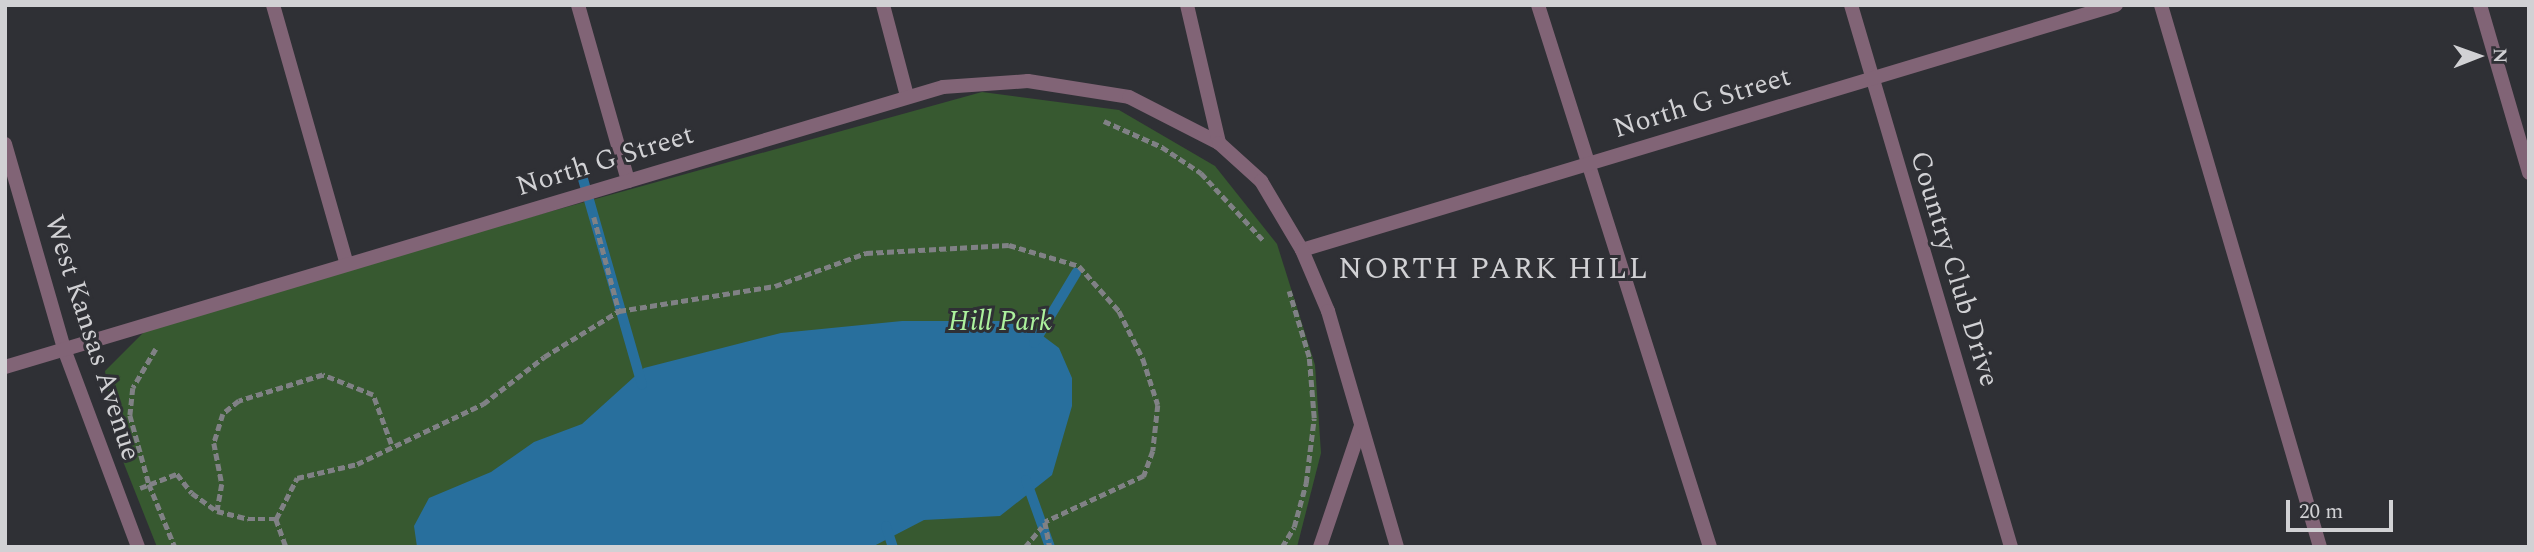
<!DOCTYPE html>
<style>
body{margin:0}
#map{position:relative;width:2534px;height:552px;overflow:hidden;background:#2f3035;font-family:Spectral,serif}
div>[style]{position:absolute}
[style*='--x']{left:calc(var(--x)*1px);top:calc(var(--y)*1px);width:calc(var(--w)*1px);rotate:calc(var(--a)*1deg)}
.green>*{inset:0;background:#375930}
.water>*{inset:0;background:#286f9d}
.stream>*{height:10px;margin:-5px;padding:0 5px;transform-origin:5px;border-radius:5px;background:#286f9d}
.path>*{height:4.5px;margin-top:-2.25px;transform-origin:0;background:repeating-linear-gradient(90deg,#808185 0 7px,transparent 0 10.5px)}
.service>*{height:14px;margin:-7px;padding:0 7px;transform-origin:7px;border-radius:7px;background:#816476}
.minor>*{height:14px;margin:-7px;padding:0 7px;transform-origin:7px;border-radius:7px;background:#816476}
.tertiary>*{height:14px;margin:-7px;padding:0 7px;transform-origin:7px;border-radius:7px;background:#816476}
span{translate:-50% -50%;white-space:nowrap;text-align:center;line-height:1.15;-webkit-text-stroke:6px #2f3035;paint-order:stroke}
.street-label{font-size:28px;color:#d1d1d4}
.park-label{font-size:28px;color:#acf19d;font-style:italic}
.neighbourhood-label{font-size:30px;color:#d1d1d4;letter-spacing:2px}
.frame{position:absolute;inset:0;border:7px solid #d1d1d4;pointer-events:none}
.north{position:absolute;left:2443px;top:21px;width:70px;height:70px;-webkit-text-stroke:5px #2f3035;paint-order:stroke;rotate:89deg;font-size:19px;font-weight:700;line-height:28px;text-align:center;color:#d1d1d4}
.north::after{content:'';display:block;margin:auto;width:24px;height:32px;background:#d1d1d4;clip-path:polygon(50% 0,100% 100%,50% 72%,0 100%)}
.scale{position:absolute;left:2286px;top:500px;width:107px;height:32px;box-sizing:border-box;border:4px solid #d1d1d4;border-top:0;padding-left:9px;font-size:21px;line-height:24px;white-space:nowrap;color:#d1d1d4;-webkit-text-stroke:5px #2f3035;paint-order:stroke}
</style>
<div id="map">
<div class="green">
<div style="clip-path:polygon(982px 92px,1119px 110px,1215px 166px,1277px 244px,1315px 365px,1321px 453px,1297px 547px,157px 547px,115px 441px,105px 371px,155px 321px)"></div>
</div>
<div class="water">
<div style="clip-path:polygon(902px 321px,1004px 321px,1039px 333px,1059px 348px,1072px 378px,1072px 406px,1052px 475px,1000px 516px,924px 520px,872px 547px,417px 547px,414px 526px,429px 498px,491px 472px,534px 442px,582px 424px,644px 368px,781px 333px)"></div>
</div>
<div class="stream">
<div style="--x:583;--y:179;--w:214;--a:74"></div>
<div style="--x:1034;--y:343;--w:82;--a:-59"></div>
<div style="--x:1026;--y:480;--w:71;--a:70.3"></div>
<div style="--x:886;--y:526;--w:22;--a:72"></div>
</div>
<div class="path">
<div style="--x:1104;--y:121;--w:64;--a:24.1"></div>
<div style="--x:1162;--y:147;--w:47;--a:33.7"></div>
<div style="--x:1201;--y:173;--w:94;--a:47.2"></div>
<div style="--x:594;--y:217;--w:97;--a:75.1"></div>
<div style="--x:619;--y:311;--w:158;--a:-9.1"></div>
<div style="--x:775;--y:286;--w:97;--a:-19.9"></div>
<div style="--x:866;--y:253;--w:143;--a:-3.2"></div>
<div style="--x:1009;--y:245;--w:73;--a:16.7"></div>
<div style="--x:1079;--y:266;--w:60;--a:48.4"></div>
<div style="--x:1119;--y:311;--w:54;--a:63.4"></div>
<div style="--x:1143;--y:359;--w:48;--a:71.9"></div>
<div style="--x:1158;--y:405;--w:46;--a:96.2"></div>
<div style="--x:1153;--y:451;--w:27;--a:110"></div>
<div style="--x:1144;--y:476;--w:109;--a:155.1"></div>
<div style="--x:1045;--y:522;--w:25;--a:79"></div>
<div style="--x:156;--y:349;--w:45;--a:120.5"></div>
<div style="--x:133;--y:388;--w:27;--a:96"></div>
<div style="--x:130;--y:415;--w:72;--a:74.6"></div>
<div style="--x:149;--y:484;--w:68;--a:67.6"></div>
<div style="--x:391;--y:444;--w:52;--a:-110.2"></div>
<div style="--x:373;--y:395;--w:54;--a:-158.2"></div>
<div style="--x:323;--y:375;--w:88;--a:162.8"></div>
<div style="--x:239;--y:401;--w:21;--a:141"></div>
<div style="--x:223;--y:414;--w:30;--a:107"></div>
<div style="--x:214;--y:443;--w:42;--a:79"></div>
<div style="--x:222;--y:484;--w:27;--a:100"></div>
<div style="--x:217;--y:511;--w:32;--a:14"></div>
<div style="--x:248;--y:519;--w:28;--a:0"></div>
<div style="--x:276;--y:519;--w:46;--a:-62.9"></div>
<div style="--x:297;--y:478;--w:62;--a:-13.1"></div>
<div style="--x:357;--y:464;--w:140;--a:-25.5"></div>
<div style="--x:483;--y:404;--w:77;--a:-37.6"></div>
<div style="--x:544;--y:357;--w:88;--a:-31.5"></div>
<div style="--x:140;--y:488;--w:40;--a:-21"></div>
<div style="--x:177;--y:474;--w:24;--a:52"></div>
<div style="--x:192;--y:493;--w:31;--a:36"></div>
<div style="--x:276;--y:519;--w:30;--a:70"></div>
<div style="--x:1025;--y:547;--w:26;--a:-50"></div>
<div style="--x:1282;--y:547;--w:23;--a:-59"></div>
<div style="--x:1294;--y:527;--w:46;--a:-74.7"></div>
<div style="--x:1306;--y:483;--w:65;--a:-83"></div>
<div style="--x:1314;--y:418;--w:61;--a:-94.7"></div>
<div style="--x:1309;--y:357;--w:69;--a:-106.9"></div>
</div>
<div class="service">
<div style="--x:273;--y:5;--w:269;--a:74.1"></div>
<div style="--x:883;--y:5;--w:94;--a:75.2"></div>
<div style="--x:1538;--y:5;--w:569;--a:72.39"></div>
<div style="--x:2161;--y:5;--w:565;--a:73.65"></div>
</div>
<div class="minor">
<div style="--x:578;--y:5;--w:183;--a:74.1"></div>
<div style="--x:1851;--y:5;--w:565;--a:73.55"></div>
<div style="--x:2480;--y:5;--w:175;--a:73.7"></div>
<div style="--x:5;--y:144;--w:213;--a:73.9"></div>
<div style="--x:64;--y:349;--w:211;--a:69.5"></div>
<div style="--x:1302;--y:250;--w:850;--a:-16.75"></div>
<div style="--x:5;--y:367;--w:979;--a:-16.62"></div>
<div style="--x:943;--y:87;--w:85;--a:-4"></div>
<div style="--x:1028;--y:81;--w:102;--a:9"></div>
<div style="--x:1129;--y:97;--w:101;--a:27.1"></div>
<div style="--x:1320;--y:547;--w:128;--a:-71.3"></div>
</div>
<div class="tertiary">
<div style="--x:1187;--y:5;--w:142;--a:76.9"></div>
<div style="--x:1219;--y:143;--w:57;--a:42.1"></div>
<div style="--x:1261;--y:181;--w:80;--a:59.3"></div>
<div style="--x:1302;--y:250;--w:66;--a:66.9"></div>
<div style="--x:1328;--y:311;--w:246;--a:73.7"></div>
</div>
<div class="street-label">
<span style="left:1702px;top:103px;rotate:-17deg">North G Street</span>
<span style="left:605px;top:161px;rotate:-17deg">North G Street</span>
<span style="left:1954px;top:269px;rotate:73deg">Country Club Drive</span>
<span style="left:92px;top:338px;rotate:72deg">West Kansas Avenue</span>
</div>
<div class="park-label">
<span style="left:1000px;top:322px">Hill Park</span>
</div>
<div class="neighbourhood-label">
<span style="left:1494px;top:269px">NORTH PARK HILL</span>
</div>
<div class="frame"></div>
<div class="north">N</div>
<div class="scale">20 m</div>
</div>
